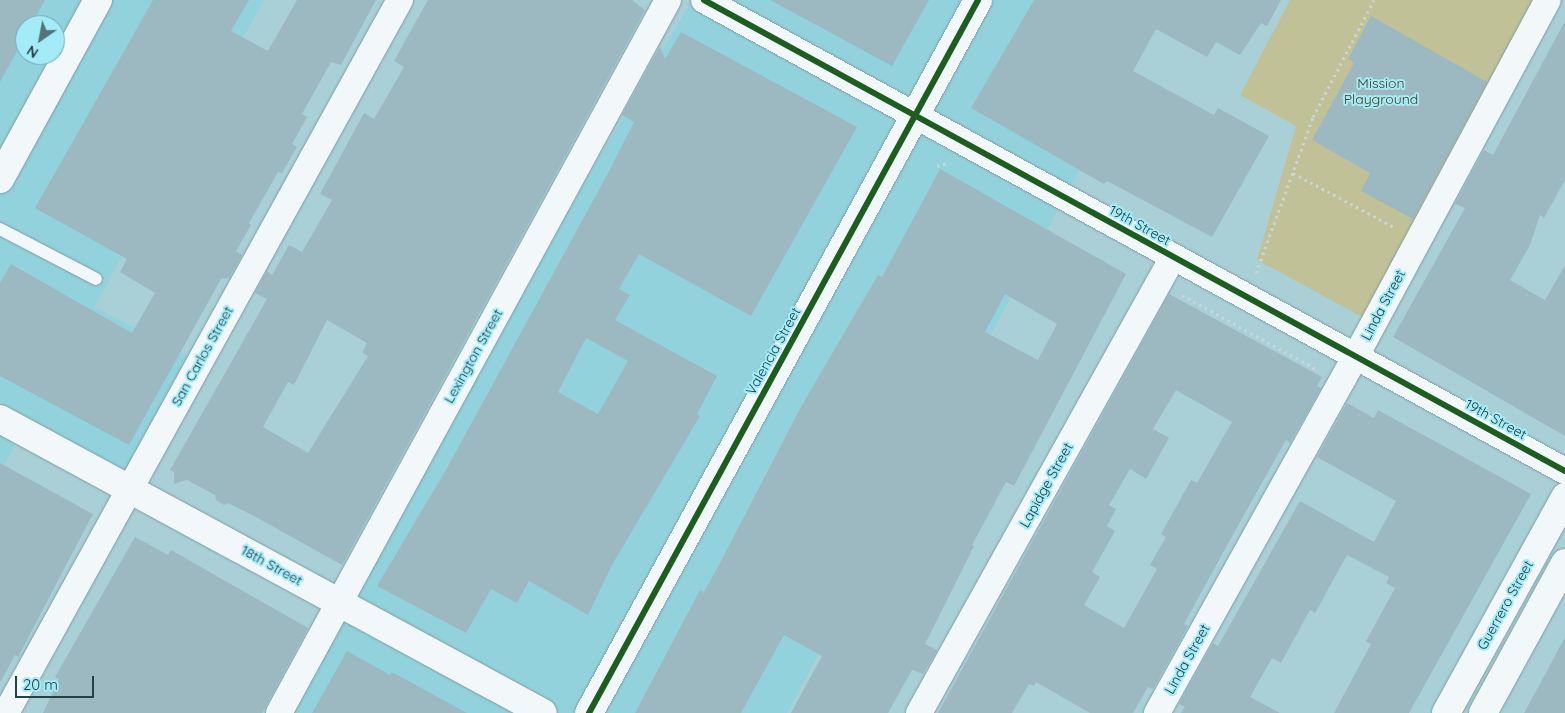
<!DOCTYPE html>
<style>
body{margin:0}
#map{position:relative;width:1565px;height:713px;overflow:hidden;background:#a9d0d7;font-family:Quicksand,sans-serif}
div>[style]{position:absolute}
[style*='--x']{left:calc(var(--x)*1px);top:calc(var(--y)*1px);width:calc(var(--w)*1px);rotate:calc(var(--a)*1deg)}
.built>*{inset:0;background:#92d2dc}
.green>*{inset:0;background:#c1c197}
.building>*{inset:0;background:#9cb9c1}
.path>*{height:3px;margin-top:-1.5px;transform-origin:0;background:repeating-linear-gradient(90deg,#c9d6d8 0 2.5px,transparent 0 6.5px)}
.roads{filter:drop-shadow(0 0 1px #7e9da2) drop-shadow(0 0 1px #7e9da2)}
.lane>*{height:12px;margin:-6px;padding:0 6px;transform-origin:6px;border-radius:6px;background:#f2f8f9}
.street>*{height:26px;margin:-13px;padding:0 13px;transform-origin:13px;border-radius:13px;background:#f2f8f9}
.secondary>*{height:28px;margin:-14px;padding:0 14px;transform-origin:14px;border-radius:14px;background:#f2f8f9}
.cycleway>*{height:6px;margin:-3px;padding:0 3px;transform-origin:3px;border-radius:3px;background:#1b5e20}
span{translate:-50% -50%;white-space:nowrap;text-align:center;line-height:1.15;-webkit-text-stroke:4px #a3ebf7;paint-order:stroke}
.park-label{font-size:14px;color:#4e4019}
.street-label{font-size:14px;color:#244146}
.north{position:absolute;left:15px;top:15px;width:50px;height:50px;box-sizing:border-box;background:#a3ebf7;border:1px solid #70a7b0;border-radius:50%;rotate:213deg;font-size:14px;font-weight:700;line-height:20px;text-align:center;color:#244146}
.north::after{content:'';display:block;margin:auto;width:18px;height:22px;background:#537379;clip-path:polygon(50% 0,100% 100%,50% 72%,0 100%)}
.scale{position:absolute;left:15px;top:676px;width:79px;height:22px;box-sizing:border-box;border:2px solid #244146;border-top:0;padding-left:6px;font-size:15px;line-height:18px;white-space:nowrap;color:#244146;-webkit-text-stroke:4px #a3ebf7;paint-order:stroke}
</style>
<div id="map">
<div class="built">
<div style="clip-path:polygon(evenodd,0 0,264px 0,94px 307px,188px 356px,124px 475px,27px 422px,0 473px,0 0,25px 25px,55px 25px,55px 55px,25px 55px,25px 25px)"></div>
<div style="clip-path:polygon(692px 0,1171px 0,787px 713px,279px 713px,339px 602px)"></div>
</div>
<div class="green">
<div style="clip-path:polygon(1290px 0,1533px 0,1364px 318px,1257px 260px,1296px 126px,1240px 95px)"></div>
</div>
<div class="building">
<div style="clip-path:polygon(0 0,45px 0,31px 25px,25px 25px,25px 37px,0 82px)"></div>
<div style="clip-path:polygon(153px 0,249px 0,231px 31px,268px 51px,297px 0,376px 0,341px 65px,331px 62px,302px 114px,307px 117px,292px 144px,297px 147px,282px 173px,278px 172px,249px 223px,251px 225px,236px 251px,242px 255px,229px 278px,221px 279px,129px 445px,0 376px,0 283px,11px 264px,132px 333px,155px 293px,120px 272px,127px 259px,35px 208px)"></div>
<div style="clip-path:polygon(evenodd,428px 0,632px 0,645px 10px,342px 565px,256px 517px,228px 503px,224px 505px,216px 500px,215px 495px,187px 480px,174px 484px,174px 472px,170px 470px,267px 299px,255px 293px,267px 271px,272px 275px,289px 245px,302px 252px,332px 200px,320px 194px,364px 113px,374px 119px,404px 67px,394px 61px,428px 0,327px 320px,367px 343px,362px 353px,368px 356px,308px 453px,263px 427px,288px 382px,294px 385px,327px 320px)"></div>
<div style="clip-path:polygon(770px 0,929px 0,892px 66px)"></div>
<div style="clip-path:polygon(1034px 0,1281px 0,1267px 26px,1261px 23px,1240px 55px,1216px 42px,1207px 57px,1156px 29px,1133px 71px,1214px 115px,1218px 108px,1269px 136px,1212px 237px,1107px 181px,1104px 184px,971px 108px)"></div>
<div style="clip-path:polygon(1371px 16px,1487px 82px,1413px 219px,1361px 191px,1370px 173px,1312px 140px,1354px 63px,1348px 59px)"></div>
<div style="clip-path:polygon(1565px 21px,1565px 180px,1544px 218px,1540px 215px,1530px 245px,1510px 280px,1545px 300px,1565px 265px,1565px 436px,1393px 337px,1465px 208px,1455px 204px,1484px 150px,1493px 155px)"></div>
<div style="clip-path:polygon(evenodd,681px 32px,857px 127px,751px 316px,639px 254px,619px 289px,630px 295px,615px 320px,717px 376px,697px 414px,700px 416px,612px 565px,588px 615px,529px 581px,517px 603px,491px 589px,466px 633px,377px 586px,447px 468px,607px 175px,634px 122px,622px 115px,660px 47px,665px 59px,681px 32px,586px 338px,628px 361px,598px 414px,558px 392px,586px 338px)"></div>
<div style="clip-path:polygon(evenodd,940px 169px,1126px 274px,1014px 486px,1006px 482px,972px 545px,974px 546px,925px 644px,937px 650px,923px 674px,912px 670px,888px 713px,791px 713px,822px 656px,784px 635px,741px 713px,635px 713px,700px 590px,704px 592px,720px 563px,802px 405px,878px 275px,882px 277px,940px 169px,1005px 294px,1057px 324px,1038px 360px,985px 332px,1005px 294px)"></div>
<div style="clip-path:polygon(evenodd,1169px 294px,1322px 377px,1317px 386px,1321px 388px,1290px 443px,1286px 440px,1230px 540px,1184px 624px,1188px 626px,1153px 689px,1148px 687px,1133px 713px,1090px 713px,1036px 682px,1034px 686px,1029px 684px,1012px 713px,938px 713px,1169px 294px,1176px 390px,1232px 422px,1197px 483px,1191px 480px,1161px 534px,1166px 537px,1150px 565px,1157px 569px,1124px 628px,1084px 605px,1100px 577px,1092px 572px,1115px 531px,1107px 526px,1116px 509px,1109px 505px,1130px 469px,1146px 479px,1169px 438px,1153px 429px,1176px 390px)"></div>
<div style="clip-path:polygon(1347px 403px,1374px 418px,1378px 410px,1531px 494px,1409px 713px,1334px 713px,1371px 644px,1366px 641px,1395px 588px,1386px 583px,1389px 577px,1347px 555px,1315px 613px,1310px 610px,1281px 663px,1272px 658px,1250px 697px,1280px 713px,1181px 713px,1185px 707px,1179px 704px,1213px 643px,1218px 646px,1300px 501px,1374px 542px,1396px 501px,1317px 457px)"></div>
<div style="clip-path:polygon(0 463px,93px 514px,18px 657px,15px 655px,0 683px)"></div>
<div style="clip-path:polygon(135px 537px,168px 555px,171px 550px,308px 628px,262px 713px,43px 713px,59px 679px,55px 677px)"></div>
<div style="clip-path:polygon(1565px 637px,1565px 713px,1524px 713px,1541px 682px)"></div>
<div style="clip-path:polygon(347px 651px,390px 675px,392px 672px,467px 713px,312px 713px)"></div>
</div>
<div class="path">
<div style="--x:937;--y:166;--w:10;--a:-17"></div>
<div style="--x:1293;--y:173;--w:117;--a:28.1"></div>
<div style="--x:1256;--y:273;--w:166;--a:-69.9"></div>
<div style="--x:1313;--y:117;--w:132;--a:-62.5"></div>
<div style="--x:1182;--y:295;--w:155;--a:28.9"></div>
</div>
<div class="roads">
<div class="lane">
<div style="--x:0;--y:229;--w:108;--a:27.5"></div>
</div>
<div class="street">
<div style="--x:704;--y:0;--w:981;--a:28.68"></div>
<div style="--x:6;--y:713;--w:815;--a:-61.08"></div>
<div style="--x:279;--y:713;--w:812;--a:-61.38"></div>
<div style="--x:919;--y:713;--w:522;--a:-60.88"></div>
<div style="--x:1157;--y:713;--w:409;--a:-60.9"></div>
<div style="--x:1356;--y:356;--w:404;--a:-61.7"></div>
</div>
<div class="secondary">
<div style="--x:0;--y:179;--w:204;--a:-61.3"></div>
<div style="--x:0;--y:419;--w:617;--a:28.43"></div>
<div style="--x:589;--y:713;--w:812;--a:-61.38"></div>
<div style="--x:1446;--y:713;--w:247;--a:-61.1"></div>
<div style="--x:1483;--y:713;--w:171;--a:-61.3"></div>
</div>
</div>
<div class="cycleway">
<div style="--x:704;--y:0;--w:981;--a:28.68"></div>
<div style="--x:589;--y:713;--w:812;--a:-61.38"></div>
</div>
<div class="park-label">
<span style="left:1381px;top:91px">Mission<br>Playground</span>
</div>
<div class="street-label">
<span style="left:1140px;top:225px;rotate:29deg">19th Street</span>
<span style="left:1383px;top:305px;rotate:-62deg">Linda Street</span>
<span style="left:773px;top:351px;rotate:-61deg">Valencia Street</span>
<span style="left:202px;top:356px;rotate:-61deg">San Carlos Street</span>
<span style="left:473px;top:356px;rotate:-61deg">Lexington Street</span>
<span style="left:1496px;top:419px;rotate:29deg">19th Street</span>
<span style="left:1046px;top:485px;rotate:-61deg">Lapidge Street</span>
<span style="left:272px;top:565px;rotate:29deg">18th Street</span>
<span style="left:1505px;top:605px;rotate:-61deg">Guerrero Street</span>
<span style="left:1187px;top:659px;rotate:-61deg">Linda Street</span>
</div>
<div class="north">N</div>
<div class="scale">20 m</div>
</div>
